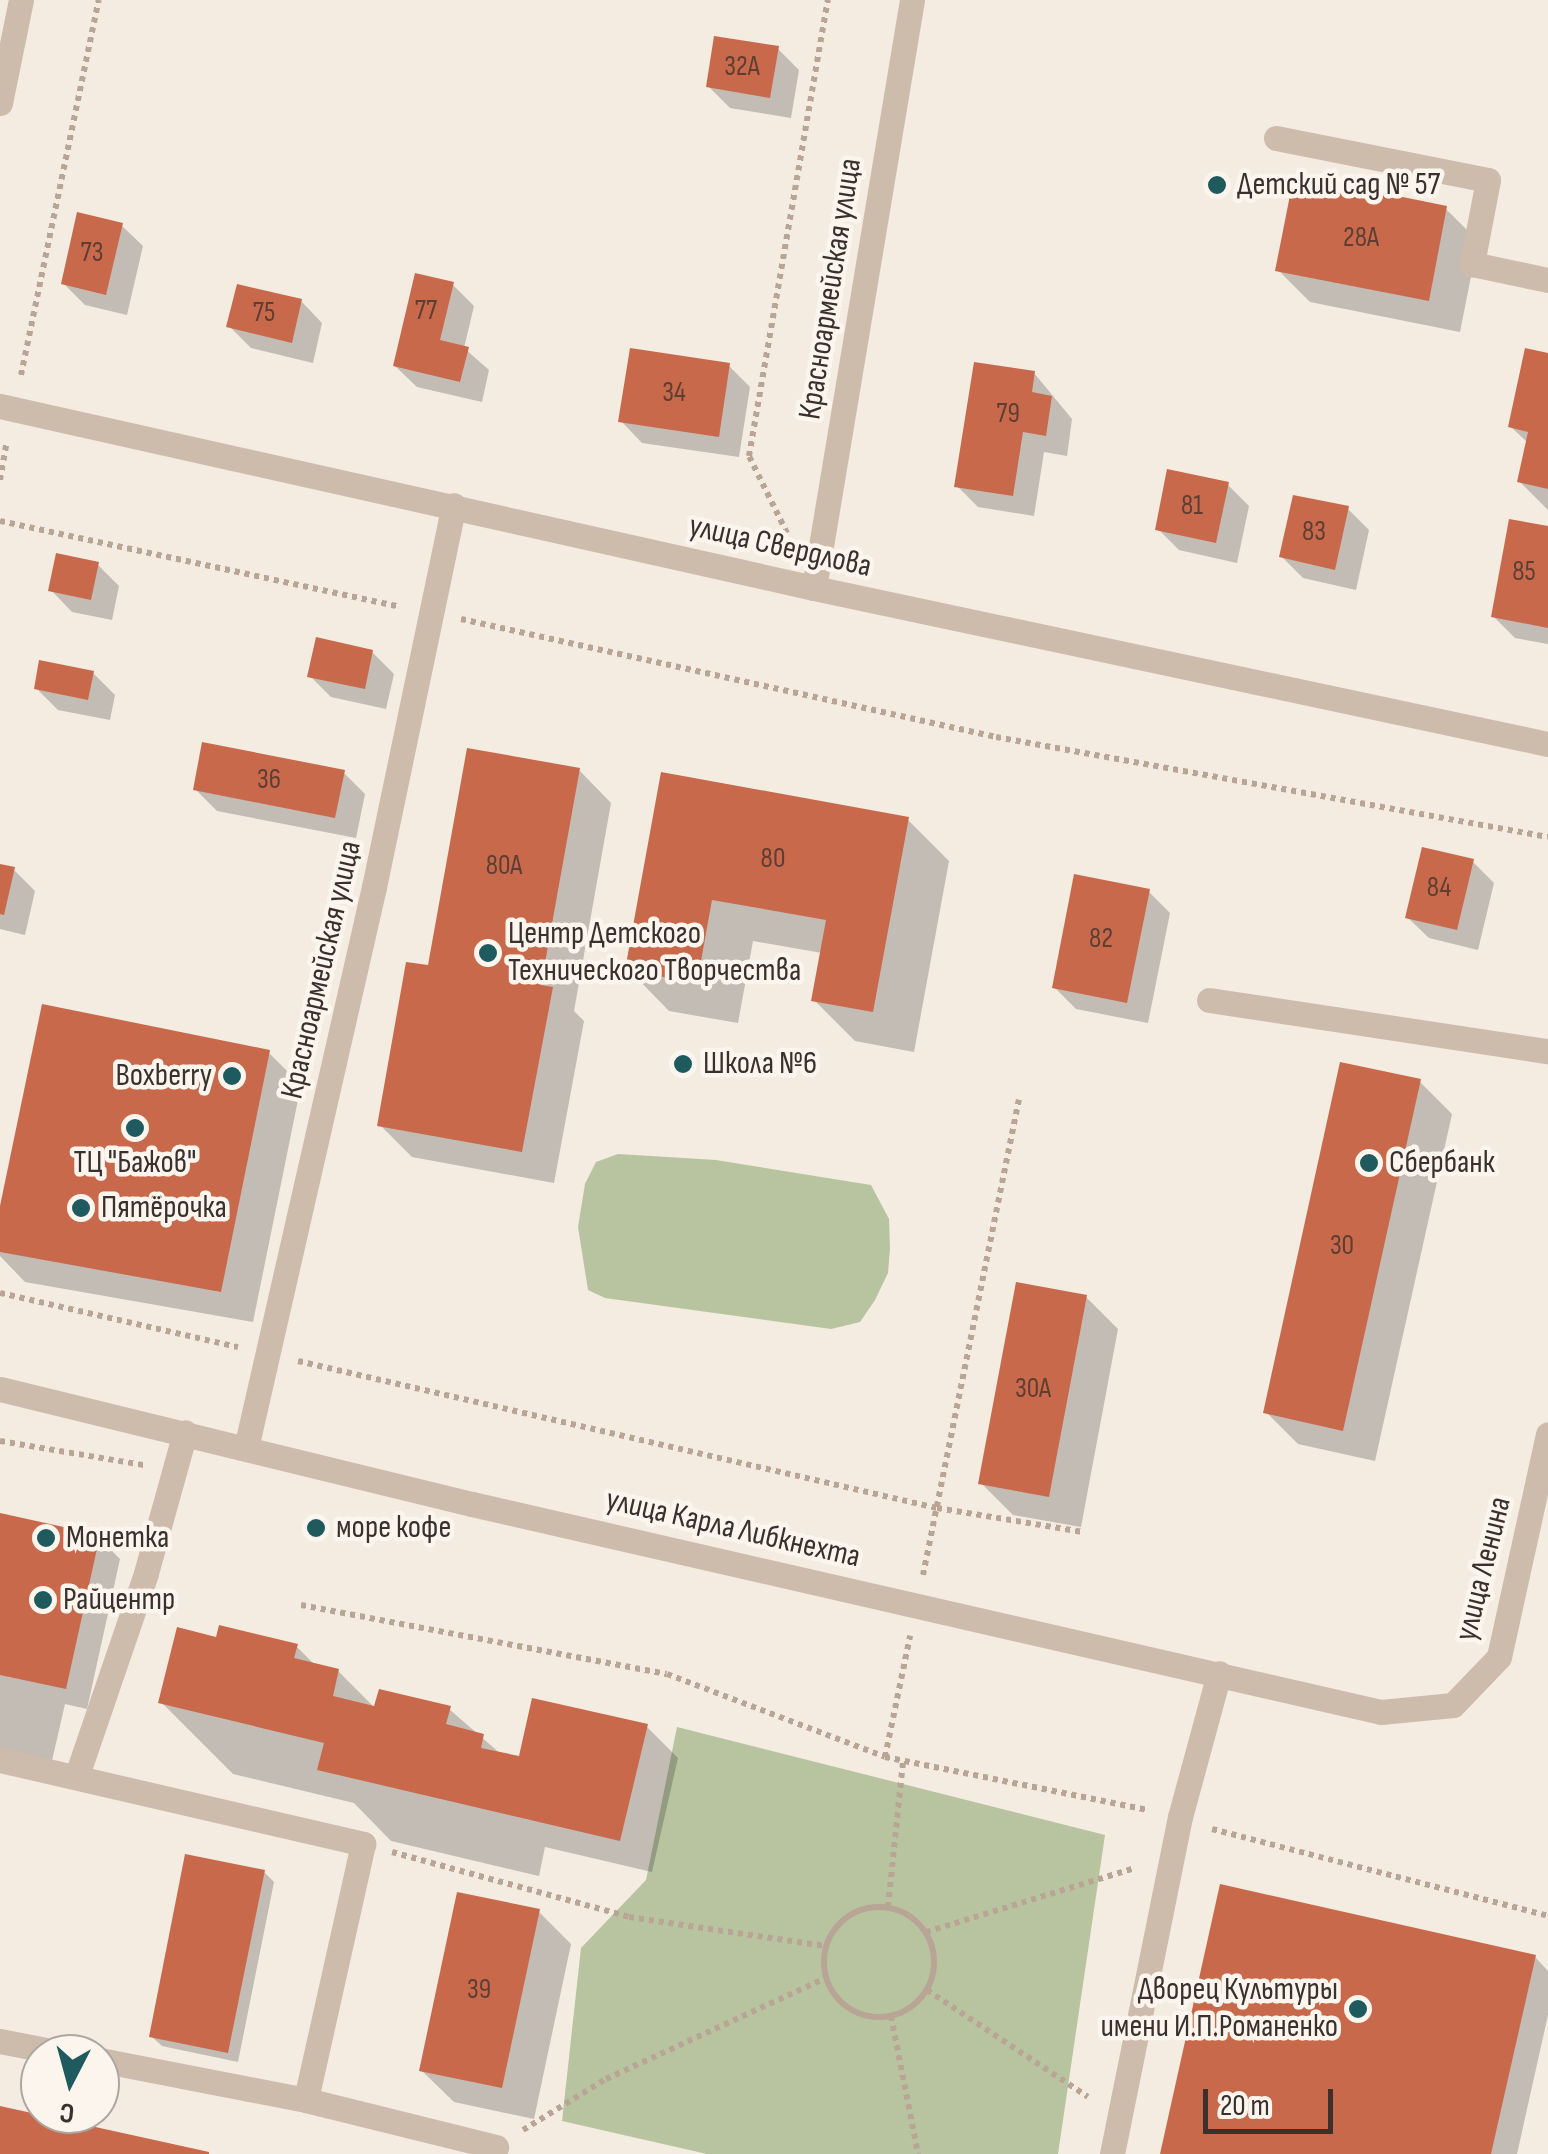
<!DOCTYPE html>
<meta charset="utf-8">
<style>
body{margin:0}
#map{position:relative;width:1548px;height:2154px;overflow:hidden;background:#f4ebe1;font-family:"Sofia Sans Condensed",sans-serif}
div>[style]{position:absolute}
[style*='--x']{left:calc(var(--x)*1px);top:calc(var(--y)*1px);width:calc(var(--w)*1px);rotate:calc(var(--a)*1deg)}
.green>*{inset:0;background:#b8c4a0}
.shadow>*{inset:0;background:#0003}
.building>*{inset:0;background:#c8694b}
.path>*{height:6px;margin-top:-3px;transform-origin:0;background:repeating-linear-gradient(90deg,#b9a596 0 5px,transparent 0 10px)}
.path>.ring{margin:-3px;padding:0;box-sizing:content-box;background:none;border:6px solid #b9a596;border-radius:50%}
.minor>*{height:25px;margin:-12.5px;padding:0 12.5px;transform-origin:12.5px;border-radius:12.5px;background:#cdbbac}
.dots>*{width:28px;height:28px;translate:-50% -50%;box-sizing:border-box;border:5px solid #fbf5ee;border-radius:50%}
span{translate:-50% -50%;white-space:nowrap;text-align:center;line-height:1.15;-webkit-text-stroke:9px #fbf5ee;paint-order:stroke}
.number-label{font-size:28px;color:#5e3e33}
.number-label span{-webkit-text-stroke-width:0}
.poi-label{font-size:32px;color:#3b302b}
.left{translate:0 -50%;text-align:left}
.right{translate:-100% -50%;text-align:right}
.street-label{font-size:32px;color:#3b302b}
.north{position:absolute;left:20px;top:2034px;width:100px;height:100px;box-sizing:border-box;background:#fbf5ee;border:2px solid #aea6a0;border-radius:50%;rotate:186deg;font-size:28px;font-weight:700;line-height:40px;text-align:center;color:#3b302b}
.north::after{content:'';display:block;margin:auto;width:35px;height:45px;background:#1f5a5e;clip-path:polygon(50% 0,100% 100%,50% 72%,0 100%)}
.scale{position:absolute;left:1203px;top:2089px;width:130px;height:45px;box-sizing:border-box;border:5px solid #3b302b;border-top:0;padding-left:12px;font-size:30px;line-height:35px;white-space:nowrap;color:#3b302b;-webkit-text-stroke:8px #fbf5ee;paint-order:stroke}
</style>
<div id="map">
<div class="green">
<div style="clip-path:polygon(618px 1154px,716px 1160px,871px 1185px,889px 1219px,890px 1248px,888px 1273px,875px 1300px,860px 1322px,831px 1329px,605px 1298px,588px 1290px,578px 1227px,585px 1184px,596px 1162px)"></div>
<div style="clip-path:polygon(677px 1727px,1105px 1835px,1058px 2154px,707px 2154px,562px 2121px,581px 1948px,646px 1880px)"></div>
</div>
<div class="shadow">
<div style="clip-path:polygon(777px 48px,799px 70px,791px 118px,730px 108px,708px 86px)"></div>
<div style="clip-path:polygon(1446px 209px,1478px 241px,1460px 332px,1310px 302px,1278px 270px)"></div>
<div style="clip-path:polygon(121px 225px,143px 246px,127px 315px,85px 305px,63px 283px)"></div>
<div style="clip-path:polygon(453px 285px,474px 306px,464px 348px,489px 370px,482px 402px,417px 387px,395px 366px)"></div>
<div style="clip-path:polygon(301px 301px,322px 323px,313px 363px,251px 348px,229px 326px)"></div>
<div style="clip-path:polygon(1548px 355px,1548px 510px,1520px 482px,1528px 443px,1511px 427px)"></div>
<div style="clip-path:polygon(729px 366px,750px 387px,739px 457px,642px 443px,621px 421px)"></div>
<div style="clip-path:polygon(1034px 373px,1072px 419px,1067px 456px,1044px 452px,1034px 516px,978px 507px,957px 486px)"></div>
<div style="clip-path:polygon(1227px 484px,1249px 506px,1237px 563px,1179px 550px,1158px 529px)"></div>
<div style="clip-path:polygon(1348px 509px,1369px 530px,1356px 590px,1303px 578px,1282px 557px)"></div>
<div style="clip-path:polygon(1548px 529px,1548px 644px,1515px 638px,1493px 616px)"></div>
<div style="clip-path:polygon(97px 564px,119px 586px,112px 620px,72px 612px,51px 590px)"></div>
<div style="clip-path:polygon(372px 652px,394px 674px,386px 709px,331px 697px,310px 676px)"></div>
<div style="clip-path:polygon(93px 673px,115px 695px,110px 720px,58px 710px,36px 688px)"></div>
<div style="clip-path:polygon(579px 770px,611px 803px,574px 1011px,584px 1021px,554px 1183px,412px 1157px,380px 1125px,430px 968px)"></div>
<div style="clip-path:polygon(344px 773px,365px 794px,356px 838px,217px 811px,196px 790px)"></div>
<div style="clip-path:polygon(663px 775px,908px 820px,949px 861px,914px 1052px,855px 1041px,814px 1000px,822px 953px,753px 941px,738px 1023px,669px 1011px,628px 969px)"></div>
<div style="clip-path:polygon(1473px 862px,1494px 883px,1478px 950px,1429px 938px,1407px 917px)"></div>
<div style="clip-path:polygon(0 867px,14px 870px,35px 891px,25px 935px,0 929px)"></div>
<div style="clip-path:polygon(1149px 892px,1170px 913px,1148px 1023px,1076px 1009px,1054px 987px)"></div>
<div style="clip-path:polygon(269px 1053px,301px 1085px,253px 1322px,25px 1282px,0 1256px,0 1218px)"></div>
<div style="clip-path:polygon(1420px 1082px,1452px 1114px,1375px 1461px,1298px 1444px,1266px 1412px)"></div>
<div style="clip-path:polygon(1086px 1297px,1118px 1329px,1081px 1527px,1013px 1515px,981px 1483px)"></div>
<div style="clip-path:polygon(0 1516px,98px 1537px,120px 1559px,87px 1709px,65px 1704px,51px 1765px,0 1754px)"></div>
<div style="clip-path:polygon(218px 1640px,297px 1647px,316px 1666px,338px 1671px,376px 1709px,449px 1709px,502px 1755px,521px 1759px,646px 1726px,678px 1758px,652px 1872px,545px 1847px,539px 1876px,391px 1841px,354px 1803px,233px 1774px,161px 1702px)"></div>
<div style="clip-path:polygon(264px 1872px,274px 1882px,238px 2062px,162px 2046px,151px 2036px)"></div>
<div style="clip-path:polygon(539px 1912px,571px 1944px,534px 2119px,454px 2102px,421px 2070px)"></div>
<div style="clip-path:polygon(1535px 1957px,1548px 1971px,1548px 2015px,1517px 2154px,1162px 2154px)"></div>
</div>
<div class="building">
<div style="clip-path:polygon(714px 36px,779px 46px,770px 98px,706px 87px)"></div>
<div style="clip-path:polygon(1294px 175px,1447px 206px,1429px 301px,1275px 271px)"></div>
<div style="clip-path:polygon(77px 212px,123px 223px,106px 295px,61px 284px)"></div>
<div style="clip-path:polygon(415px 273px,454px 282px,440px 340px,469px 347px,460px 382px,393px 366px)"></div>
<div style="clip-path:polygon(237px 284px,302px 299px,292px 343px,226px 327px)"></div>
<div style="clip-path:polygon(630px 348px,730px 363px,719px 437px,618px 422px)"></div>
<div style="clip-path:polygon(1525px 348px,1548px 353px,1548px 489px,1517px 482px,1528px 432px,1508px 427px)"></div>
<div style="clip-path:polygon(974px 362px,1035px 371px,1032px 392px,1052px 396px,1046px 436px,1023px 432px,1013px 496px,954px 487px)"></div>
<div style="clip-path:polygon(1167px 469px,1229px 482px,1216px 543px,1155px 530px)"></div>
<div style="clip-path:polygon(1293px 495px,1349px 506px,1335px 570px,1279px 557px)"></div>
<div style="clip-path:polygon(1509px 519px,1548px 526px,1548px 628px,1491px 617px)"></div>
<div style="clip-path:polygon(56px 553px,99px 562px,91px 600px,48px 591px)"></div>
<div style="clip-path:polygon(316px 637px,373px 650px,365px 689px,307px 677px)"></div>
<div style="clip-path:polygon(39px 660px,94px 671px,88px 700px,34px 689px)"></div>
<div style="clip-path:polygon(202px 742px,345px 770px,335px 818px,193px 790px)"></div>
<div style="clip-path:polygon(467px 748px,580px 768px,541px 985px,553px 987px,522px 1152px,377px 1126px,406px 962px,428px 965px)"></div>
<div style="clip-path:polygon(661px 772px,909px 817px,873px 1012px,811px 1001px,826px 920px,712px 900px,697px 983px,625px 970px)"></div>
<div style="clip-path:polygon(1422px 847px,1474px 859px,1457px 930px,1405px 918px)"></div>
<div style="clip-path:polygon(0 864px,15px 867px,4px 915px,0 914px)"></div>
<div style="clip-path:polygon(1074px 874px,1150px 889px,1127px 1003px,1052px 988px)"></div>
<div style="clip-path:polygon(42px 1004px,270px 1050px,221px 1292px,0 1252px,0 1206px)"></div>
<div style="clip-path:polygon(1340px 1062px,1421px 1079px,1343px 1431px,1263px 1413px)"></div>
<div style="clip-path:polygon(1016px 1282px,1087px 1295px,1049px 1497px,978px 1484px)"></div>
<div style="clip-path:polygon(0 1513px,100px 1535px,66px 1689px,0 1675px)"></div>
<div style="clip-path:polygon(219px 1625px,298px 1644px,294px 1658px,339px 1669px,333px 1696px,374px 1706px,379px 1689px,451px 1706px,446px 1724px,484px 1734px,481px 1748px,519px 1756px,532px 1698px,648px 1724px,620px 1841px,317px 1770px,324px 1743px,158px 1703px,177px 1627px,216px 1637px)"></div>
<div style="clip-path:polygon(185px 1854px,265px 1870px,228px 2053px,149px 2037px)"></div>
<div style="clip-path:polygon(1220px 1884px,1536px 1955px,1491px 2154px,1160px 2154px)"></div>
<div style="clip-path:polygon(457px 1892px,540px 1909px,502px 2088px,419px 2071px)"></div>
<div style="clip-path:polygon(0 2106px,209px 2152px,209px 2154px,0 2154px)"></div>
</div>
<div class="path">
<div style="--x:21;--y:375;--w:383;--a:-78.3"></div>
<div style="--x:0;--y:480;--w:39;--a:-80"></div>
<div style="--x:0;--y:521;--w:409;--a:12.1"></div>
<div style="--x:787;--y:533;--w:86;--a:-116.3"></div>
<div style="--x:749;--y:456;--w:463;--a:-80.2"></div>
<div style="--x:461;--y:619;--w:548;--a:12.44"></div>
<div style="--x:996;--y:737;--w:561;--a:10.27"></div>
<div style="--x:0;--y:1293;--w:244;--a:12.8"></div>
<div style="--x:298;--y:1361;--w:656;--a:12.96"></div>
<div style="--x:937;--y:1508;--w:148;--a:9.3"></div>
<div style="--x:0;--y:1441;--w:146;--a:9.5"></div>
<div style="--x:923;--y:1575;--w:485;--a:-78.6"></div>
<div style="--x:301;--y:1605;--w:372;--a:10.7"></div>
<div style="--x:667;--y:1674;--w:233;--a:20.8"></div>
<div style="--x:885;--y:1757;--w:268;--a:11.4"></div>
<div style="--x:885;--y:1757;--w:124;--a:-78.3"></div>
<div style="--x:1212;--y:1829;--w:347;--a:14.5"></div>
<div style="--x:392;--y:1852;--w:246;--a:15.3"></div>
<div style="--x:629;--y:1917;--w:198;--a:8.4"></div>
<div class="ring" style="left:824px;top:1907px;width:104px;height:104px"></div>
<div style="--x:888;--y:1907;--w:147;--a:-84.1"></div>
<div style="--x:926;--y:1932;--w:219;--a:-17"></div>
<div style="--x:927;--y:1990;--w:193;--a:33.6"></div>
<div style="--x:891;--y:2016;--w:141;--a:78.9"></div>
<div style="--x:523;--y:2130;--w:97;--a:-31.6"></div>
<div style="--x:606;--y:2079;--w:242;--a:-24.7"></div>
</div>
<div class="minor">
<div style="--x:0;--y:103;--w:105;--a:-78.5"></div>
<div style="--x:1276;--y:138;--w:216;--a:11.2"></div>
<div style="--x:1488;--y:180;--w:86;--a:100.8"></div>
<div style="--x:1472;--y:264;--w:78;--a:11.9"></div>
<div style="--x:0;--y:406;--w:834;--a:12.6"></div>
<div style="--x:814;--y:588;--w:750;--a:12"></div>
<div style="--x:814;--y:588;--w:596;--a:-80.54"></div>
<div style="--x:1209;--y:1000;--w:343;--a:8.6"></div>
<div style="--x:0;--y:1389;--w:486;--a:13.7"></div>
<div style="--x:472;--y:1504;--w:932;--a:12.89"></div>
<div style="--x:1381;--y:1712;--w:72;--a:-5.6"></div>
<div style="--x:1453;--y:1705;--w:66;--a:-46.2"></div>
<div style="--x:1499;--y:1657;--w:228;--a:-77.6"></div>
<div style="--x:246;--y:1448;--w:575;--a:-77.15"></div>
<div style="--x:374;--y:887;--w:390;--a:-78.2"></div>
<div style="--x:0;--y:1760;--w:373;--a:13"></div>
<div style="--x:363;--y:1844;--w:262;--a:102.6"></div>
<div style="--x:77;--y:1775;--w:213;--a:-71.1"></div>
<div style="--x:146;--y:1573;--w:146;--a:-74.5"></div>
<div style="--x:0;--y:2041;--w:68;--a:11"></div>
<div style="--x:100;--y:2060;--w:210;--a:11"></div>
<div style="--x:306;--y:2100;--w:196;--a:13.9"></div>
<div style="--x:1112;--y:2154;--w:344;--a:-78.6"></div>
<div style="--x:1180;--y:1817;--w:149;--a:-74.8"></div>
</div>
<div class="dots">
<div style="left:1217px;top:185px;background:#1f5a5e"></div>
<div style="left:488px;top:953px;background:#1f5a5e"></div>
<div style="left:683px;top:1064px;background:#1f5a5e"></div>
<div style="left:232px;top:1076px;background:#1f5a5e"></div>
<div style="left:135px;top:1128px;background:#1f5a5e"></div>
<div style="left:1369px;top:1163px;background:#1f5a5e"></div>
<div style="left:81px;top:1208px;background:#1f5a5e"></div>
<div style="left:316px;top:1528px;background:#1f5a5e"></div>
<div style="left:46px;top:1538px;background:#1f5a5e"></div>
<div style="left:43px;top:1600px;background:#1f5a5e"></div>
<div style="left:1358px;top:2009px;background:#1f5a5e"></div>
</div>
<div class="number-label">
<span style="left:742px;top:67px">32А</span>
<span style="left:1361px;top:238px">28А</span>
<span style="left:92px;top:253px">73</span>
<span style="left:426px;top:311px">77</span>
<span style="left:264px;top:313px">75</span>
<span style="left:674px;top:393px">34</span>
<span style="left:1008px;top:414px">79</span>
<span style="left:1192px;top:506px">81</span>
<span style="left:1314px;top:532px">83</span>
<span style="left:1524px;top:572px">85</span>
<span style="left:269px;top:780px">36</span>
<span style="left:773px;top:859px">80</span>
<span style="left:504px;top:866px">80А</span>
<span style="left:1439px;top:888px">84</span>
<span style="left:1101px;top:939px">82</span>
<span style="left:1342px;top:1246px">30</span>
<span style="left:1033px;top:1389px">30А</span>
<span style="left:479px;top:1990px">39</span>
</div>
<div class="poi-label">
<span class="left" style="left:1237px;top:185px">Детский сад № 57</span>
<span class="left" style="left:508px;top:953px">Центр Детского<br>Технического Творчества</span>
<span class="left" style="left:703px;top:1064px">Школа №6</span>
<span class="right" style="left:212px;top:1076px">Boxberry</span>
<span style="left:135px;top:1163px">ТЦ "Бажов"</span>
<span class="left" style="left:1389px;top:1163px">Сбербанк</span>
<span class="left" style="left:101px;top:1208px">Пятёрочка</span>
<span class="left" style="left:336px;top:1528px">море кофе</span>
<span class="left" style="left:66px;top:1538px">Монетка</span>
<span class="left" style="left:63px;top:1600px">Райцентр</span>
<span class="right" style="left:1338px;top:2009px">Дворец Культуры<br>имени И.П.Романенко</span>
</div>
<div class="street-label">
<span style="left:831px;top:289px;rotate:-81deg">Красноармейская улица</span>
<span style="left:780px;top:547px;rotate:13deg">улица Свердлова</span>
<span style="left:322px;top:970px;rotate:-77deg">Красноармейская улица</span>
<span style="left:733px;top:1529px;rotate:13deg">улица Карла Либкнехта</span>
<span style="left:1484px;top:1569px;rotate:-76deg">улица Ленина</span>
</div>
<div class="north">С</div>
<div class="scale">20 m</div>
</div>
